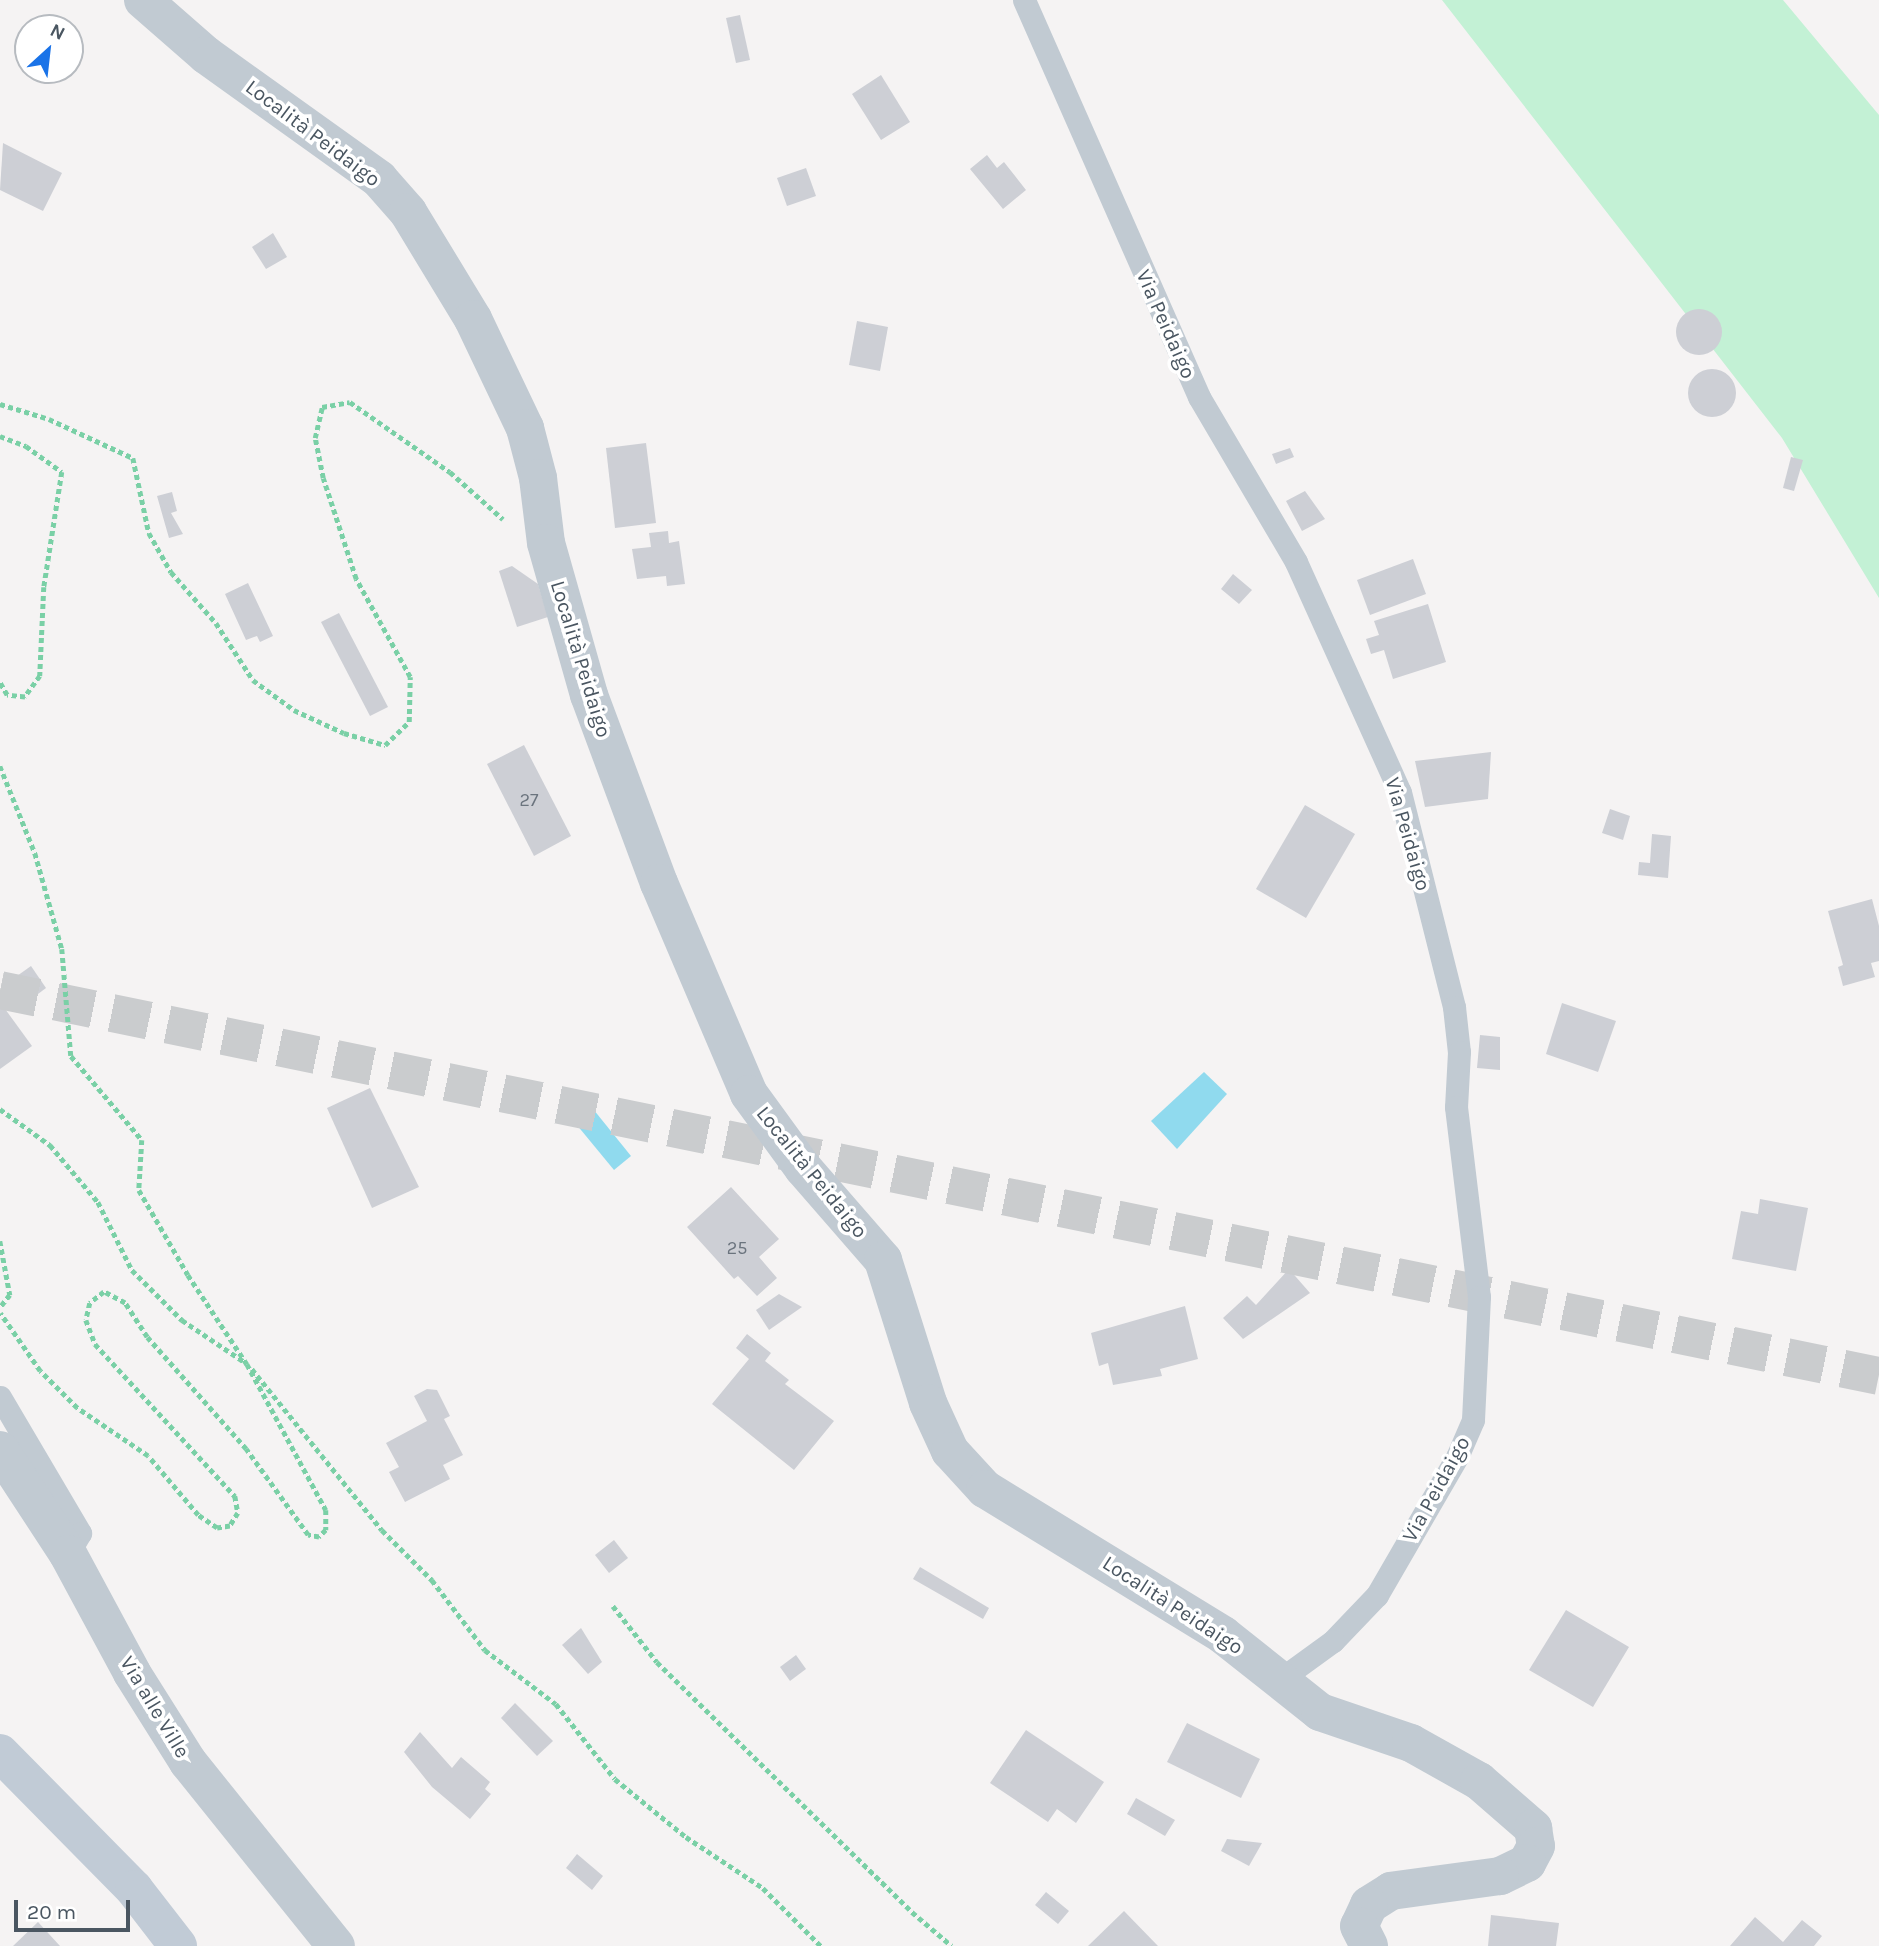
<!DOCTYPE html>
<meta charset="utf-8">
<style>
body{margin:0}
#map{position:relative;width:1879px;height:1946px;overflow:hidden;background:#f5f3f3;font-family:Karla,sans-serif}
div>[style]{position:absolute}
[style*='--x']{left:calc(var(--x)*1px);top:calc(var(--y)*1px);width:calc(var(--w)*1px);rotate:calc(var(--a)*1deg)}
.green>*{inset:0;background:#c3f1d5}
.water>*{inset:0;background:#90daee}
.building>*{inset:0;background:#cdcfd5}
.round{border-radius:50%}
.primary-tunnel>*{height:38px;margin-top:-19px;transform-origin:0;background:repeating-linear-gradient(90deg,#caccce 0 38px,transparent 0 57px)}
.path>*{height:4.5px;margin-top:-2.25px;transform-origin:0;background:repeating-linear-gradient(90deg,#7ad0a6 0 5px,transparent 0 8.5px)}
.service>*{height:23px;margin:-11.5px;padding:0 11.5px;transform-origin:11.5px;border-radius:11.5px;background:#c1cad2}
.minor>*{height:38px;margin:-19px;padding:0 19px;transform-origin:19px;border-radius:19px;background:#c1cad2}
.tertiary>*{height:38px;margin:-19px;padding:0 19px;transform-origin:19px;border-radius:19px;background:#c1cad2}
.secondary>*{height:38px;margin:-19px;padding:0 19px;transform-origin:19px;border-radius:19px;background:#c1cbd6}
span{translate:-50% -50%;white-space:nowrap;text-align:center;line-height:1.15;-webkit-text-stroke:7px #fff;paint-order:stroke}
.number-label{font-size:18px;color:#6b747e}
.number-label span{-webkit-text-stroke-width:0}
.street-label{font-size:21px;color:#4a5661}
.north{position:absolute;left:14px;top:14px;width:70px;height:70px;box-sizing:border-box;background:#fff;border:2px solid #b7bbc0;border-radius:50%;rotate:27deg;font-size:19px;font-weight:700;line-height:28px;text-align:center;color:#4a5661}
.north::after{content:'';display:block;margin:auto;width:24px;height:32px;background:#1a73e8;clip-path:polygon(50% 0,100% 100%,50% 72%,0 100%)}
.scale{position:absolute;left:14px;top:1900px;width:116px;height:32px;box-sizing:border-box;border:4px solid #4a5661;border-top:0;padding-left:9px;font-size:21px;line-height:24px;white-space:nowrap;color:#4a5661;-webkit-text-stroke:5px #fff;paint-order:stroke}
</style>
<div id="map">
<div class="green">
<div style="clip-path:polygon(1442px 0,1783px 0,1879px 115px,1879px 598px,1782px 438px)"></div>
</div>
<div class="water">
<div style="clip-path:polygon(1204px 1072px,1227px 1094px,1177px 1149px,1151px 1121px)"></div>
<div style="clip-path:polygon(585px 1099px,631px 1156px,614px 1170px,567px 1113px)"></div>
</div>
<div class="building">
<div style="clip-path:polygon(740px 15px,750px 60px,736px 63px,726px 18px)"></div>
<div style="clip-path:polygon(881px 75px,910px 122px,881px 140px,852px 94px)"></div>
<div style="clip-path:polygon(3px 143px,62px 173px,43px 211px,0 190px)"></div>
<div style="clip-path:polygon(987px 155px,997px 168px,1004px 162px,1026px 190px,1003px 209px,970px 169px)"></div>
<div style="clip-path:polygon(806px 168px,816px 196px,787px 206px,777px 178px)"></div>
<div style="clip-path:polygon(273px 233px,287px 257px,266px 269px,252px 247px)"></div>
<div class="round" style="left:1676px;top:309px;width:46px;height:46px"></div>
<div style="clip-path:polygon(857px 321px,888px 327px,880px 371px,849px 365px)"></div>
<div class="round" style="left:1688px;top:369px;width:48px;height:48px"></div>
<div style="clip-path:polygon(646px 443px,656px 523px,615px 528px,606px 448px)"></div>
<div style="clip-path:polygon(1290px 448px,1294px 457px,1276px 464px,1272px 454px)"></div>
<div style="clip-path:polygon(1791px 457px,1803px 460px,1794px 491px,1783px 488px)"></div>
<div style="clip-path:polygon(1305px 491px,1325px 519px,1302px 531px,1286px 501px)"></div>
<div style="clip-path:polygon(172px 492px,177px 511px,171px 513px,183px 534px,169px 538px,157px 496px)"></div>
<div style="clip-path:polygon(668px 531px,669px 543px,679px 541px,685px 584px,667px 586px,666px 576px,637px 579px,632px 549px,651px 547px,649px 533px)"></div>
<div style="clip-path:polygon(1413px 559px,1426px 594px,1370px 615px,1357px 580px)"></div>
<div style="clip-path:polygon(512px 566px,538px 584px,548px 617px,517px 627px,499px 571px)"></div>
<div style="clip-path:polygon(1233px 574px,1252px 590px,1239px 604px,1221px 589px)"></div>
<div style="clip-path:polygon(248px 583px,273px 636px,260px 642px,257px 636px,246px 640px,225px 594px)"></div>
<div style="clip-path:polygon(1428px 604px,1446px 662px,1393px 679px,1384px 650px,1371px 654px,1366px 639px,1379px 635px,1374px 621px)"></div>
<div style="clip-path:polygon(339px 613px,388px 707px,370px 716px,321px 622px)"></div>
<div style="clip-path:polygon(524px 745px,571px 836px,534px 856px,487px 764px)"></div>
<div style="clip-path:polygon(1491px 752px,1488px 799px,1425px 807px,1415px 761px)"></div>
<div style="clip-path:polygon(1305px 805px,1355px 834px,1306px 918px,1256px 889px)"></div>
<div style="clip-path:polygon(1610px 809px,1630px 816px,1623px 840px,1602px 833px)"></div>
<div style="clip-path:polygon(1652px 834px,1671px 836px,1668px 878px,1638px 875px,1639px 862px,1650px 863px)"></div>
<div style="clip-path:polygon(1872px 899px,1879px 926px,1879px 961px,1871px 963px,1875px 977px,1843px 986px,1838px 967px,1843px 965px,1828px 911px)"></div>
<div style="clip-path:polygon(31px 966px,46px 988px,26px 1003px,10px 981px)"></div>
<div style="clip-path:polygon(0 1002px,32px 1046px,0 1069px)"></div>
<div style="clip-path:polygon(1562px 1003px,1616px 1021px,1598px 1072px,1546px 1054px)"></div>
<div style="clip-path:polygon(1480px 1035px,1500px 1037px,1500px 1070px,1477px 1068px)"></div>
<div style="clip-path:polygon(370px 1088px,419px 1187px,372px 1208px,327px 1108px)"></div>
<div style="clip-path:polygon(731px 1187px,779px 1239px,759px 1257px,777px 1278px,757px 1296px,738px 1276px,734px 1279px,687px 1227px)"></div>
<div style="clip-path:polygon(1760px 1199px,1808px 1208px,1796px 1271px,1732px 1259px,1741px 1211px,1758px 1214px)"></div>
<div style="clip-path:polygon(1289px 1269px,1310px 1293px,1243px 1339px,1223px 1318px,1247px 1296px,1256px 1305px)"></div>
<div style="clip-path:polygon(779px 1294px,802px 1307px,769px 1330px,756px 1310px)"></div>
<div style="clip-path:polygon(1185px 1306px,1198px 1359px,1160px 1369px,1162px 1376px,1113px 1385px,1108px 1363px,1099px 1366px,1091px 1333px)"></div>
<div style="clip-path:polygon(747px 1334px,771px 1353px,765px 1361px,789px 1380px,785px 1384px,834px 1421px,794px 1470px,712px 1404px,749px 1359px,736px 1348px)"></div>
<div style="clip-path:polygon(427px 1389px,437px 1390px,450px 1416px,444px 1419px,463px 1455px,443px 1465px,450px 1479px,405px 1502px,389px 1472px,399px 1467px,386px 1443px,427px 1421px,414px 1396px)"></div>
<div style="clip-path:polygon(614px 1540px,628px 1558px,609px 1573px,595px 1555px)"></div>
<div style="clip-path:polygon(920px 1567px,989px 1608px,983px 1619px,913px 1579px)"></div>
<div style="clip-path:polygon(1566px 1610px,1629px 1647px,1593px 1707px,1529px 1670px)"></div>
<div style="clip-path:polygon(581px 1628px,602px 1662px,588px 1674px,562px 1645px)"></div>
<div style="clip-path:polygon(796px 1655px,806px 1669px,790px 1681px,780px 1667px)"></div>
<div style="clip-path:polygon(515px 1703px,553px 1741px,537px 1756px,501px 1718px)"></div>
<div style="clip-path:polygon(1187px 1723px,1260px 1759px,1241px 1798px,1167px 1762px)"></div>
<div style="clip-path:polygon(1026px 1730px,1104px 1782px,1076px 1823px,1057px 1809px,1048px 1822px,990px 1783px)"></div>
<div style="clip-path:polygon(420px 1732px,452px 1768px,461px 1757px,490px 1782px,485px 1789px,491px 1794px,470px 1819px,432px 1787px,404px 1752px)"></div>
<div style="clip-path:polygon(1136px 1798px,1175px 1820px,1165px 1836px,1127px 1814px)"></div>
<div style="clip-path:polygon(1227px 1839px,1262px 1843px,1249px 1866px,1221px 1851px)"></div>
<div style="clip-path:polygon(577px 1854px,603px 1876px,592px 1890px,566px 1868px)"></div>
<div style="clip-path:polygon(1046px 1892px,1069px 1911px,1058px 1924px,1035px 1905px)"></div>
<div style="clip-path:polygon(1124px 1911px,1158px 1946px,1088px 1946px)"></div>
<div style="clip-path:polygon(1491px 1915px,1559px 1923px,1556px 1946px,1488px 1946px)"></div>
<div style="clip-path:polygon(1755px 1917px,1783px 1942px,1802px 1920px,1822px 1936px,1814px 1946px,1730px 1946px)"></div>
<div style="clip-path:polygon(38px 1922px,60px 1946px,13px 1946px)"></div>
</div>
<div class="primary-tunnel">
<div style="--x:0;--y:990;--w:1918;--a:11.61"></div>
</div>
<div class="path">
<div style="--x:0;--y:404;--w:51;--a:17"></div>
<div style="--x:49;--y:419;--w:93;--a:24.9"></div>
<div style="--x:133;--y:458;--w:77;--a:78"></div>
<div style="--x:149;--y:533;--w:45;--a:60.6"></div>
<div style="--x:171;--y:572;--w:68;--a:48.6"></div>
<div style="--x:216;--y:623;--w:68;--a:57"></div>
<div style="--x:253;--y:680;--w:51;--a:36.2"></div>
<div style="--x:294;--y:710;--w:55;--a:24.7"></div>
<div style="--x:344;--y:733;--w:43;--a:16.3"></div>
<div style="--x:385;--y:745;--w:33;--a:-44"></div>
<div style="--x:409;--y:722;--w:45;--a:-88.7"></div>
<div style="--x:410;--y:677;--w:112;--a:-118.9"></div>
<div style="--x:356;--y:579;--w:106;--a:-108.1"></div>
<div style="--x:323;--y:478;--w:41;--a:-101.3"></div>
<div style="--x:315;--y:438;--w:32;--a:-77"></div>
<div style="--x:322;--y:407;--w:28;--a:-10"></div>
<div style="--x:350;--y:402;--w:122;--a:35"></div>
<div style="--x:450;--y:472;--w:71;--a:41.6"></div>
<div style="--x:0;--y:436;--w:28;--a:21"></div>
<div style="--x:26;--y:446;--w:44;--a:35.8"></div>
<div style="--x:62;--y:472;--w:116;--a:98.9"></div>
<div style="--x:44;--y:587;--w:89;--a:92.6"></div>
<div style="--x:40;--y:676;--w:26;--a:126"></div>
<div style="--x:25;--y:697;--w:18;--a:-174"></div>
<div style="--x:7;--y:695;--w:14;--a:-120"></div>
<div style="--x:0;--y:766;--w:94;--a:68.1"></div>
<div style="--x:35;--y:853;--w:100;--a:74.3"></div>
<div style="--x:62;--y:949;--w:107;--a:85.2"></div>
<div style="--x:71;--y:1056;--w:110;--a:49.8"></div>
<div style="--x:142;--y:1140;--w:50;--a:93.4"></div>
<div style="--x:139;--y:1190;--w:98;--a:60"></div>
<div style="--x:188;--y:1275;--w:107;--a:56.5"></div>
<div style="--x:247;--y:1364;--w:166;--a:61.6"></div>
<div style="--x:326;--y:1510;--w:20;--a:90"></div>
<div style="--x:326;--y:1530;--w:10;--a:135"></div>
<div style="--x:319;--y:1537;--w:11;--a:-170"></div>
<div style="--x:308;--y:1535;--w:106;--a:-125.8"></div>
<div style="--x:246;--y:1449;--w:149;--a:-131.5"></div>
<div style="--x:147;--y:1337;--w:40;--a:-122.9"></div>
<div style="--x:125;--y:1303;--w:24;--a:-152"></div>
<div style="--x:104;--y:1292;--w:18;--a:142"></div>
<div style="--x:90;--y:1303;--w:17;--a:103"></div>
<div style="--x:86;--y:1320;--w:26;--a:69"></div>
<div style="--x:95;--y:1344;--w:207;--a:47.4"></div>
<div style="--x:235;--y:1496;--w:17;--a:80"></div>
<div style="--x:238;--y:1513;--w:15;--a:122"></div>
<div style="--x:230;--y:1526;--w:13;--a:171"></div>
<div style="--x:217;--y:1528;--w:23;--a:-146"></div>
<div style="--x:198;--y:1515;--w:77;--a:-130.3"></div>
<div style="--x:148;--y:1456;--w:86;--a:-145.9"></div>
<div style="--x:77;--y:1408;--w:52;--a:-135"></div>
<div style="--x:40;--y:1371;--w:70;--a:-124.6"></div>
<div style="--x:0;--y:1109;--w:62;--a:35.8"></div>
<div style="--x:50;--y:1145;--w:75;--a:49.9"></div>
<div style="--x:98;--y:1202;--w:76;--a:63.4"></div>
<div style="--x:132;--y:1270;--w:71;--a:45"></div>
<div style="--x:182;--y:1320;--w:77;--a:33.9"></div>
<div style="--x:0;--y:1241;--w:55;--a:79.5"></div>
<div style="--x:10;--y:1295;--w:16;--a:128"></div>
<div style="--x:252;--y:1369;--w:207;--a:51.1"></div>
<div style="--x:382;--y:1530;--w:71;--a:45"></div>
<div style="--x:432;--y:1580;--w:88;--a:52.9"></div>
<div style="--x:485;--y:1650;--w:89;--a:37.3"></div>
<div style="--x:556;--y:1704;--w:95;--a:51.8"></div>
<div style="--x:615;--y:1779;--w:92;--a:39.2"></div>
<div style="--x:686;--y:1837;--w:92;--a:33.5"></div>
<div style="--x:763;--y:1888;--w:82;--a:45"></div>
<div style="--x:613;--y:1606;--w:71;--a:51.8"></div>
<div style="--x:657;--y:1662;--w:357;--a:44.4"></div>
<div style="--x:912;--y:1912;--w:52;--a:40.4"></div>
</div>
<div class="service">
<div style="--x:1024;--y:0;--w:434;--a:66.2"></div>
<div style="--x:1199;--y:397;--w:191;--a:59.5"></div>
<div style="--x:1296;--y:562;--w:252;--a:65.7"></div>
<div style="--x:1400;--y:792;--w:222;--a:75.9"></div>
<div style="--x:1454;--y:1007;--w:45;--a:83.7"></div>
<div style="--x:1459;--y:1052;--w:55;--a:93.1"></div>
<div style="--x:1456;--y:1107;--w:191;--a:83.1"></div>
<div style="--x:1479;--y:1297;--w:123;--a:92.8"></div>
<div style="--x:1473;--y:1420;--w:40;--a:113.4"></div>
<div style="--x:1457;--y:1457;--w:160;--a:120.1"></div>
<div style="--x:1377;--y:1595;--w:64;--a:133.7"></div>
<div style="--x:1333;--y:1641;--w:63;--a:144"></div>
<div style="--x:0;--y:1397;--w:158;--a:59.5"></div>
<div style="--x:80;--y:1533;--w:24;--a:120"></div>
</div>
<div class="minor">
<div style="--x:0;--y:1450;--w:124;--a:56.8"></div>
<div style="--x:68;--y:1554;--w:135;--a:61.7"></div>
<div style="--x:132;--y:1673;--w:105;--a:57.8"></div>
<div style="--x:188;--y:1762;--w:236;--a:51.2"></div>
</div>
<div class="tertiary">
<div style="--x:143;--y:0;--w:84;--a:41.1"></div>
<div style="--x:206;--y:55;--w:213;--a:35.6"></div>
<div style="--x:379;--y:179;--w:44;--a:48.7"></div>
<div style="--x:408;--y:212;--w:125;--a:58.7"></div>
<div style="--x:473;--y:319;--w:121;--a:64.5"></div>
<div style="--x:525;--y:428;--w:52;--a:75.4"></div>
<div style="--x:538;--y:478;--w:65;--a:83"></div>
<div style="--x:546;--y:543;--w:158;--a:74.2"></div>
<div style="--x:589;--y:695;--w:201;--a:69.6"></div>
<div style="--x:659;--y:883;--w:229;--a:66.9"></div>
<div style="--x:749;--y:1094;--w:92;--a:53.9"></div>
<div style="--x:803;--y:1168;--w:122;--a:49"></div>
<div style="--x:883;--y:1260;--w:150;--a:72.5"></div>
<div style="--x:928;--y:1403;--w:53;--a:65.4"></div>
<div style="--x:950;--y:1451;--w:52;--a:47.4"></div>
<div style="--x:985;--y:1489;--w:279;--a:31.5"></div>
<div style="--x:1223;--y:1635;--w:124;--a:38.4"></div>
<div style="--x:1320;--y:1712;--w:96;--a:18.8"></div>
<div style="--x:1411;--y:1743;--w:78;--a:29.2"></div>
<div style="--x:1479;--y:1781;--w:72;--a:41"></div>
<div style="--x:1533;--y:1828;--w:18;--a:81"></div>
<div style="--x:1536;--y:1846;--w:19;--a:118"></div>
<div style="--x:1527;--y:1863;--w:30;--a:154"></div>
<div style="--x:1500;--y:1876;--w:110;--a:172.2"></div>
<div style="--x:1391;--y:1891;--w:26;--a:148"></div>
<div style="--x:1369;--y:1905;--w:23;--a:115"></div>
<div style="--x:1359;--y:1926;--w:22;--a:63"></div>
</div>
<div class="secondary">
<div style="--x:0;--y:1753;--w:191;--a:45.4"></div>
<div style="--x:134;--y:1889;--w:72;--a:52.3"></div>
</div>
<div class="number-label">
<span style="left:529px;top:800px">27</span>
<span style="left:737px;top:1248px">25</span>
</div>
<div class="street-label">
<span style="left:313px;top:133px;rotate:37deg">Località Peidaigo</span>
<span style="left:1166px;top:324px;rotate:66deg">Via Peidaigo</span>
<span style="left:581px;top:659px;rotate:73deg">Località Peidaigo</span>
<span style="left:1408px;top:834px;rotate:74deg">Via Peidaigo</span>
<span style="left:812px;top:1172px;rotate:51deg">Località Peidaigo</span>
<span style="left:1436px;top:1489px;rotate:-61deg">Via Peidaigo</span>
<span style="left:1173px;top:1605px;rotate:33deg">Località Peidaigo</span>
<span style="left:155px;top:1707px;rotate:59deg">Via alle Ville</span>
</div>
<div class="north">N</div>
<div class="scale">20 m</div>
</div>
